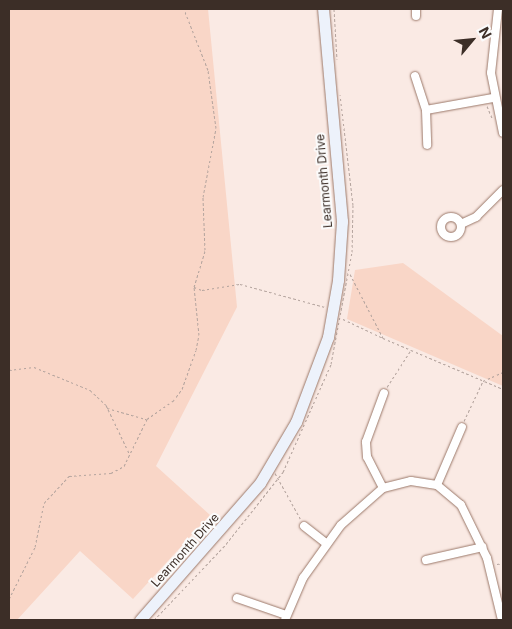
<!DOCTYPE html>
<style>
body{margin:0}
#map{position:relative;width:512px;height:629px;overflow:hidden;background:#faeae4;font-family:Inter,sans-serif}
div>[style]{position:absolute}
[style*='--x']{left:calc(var(--x)*1px);top:calc(var(--y)*1px);width:calc(var(--w)*1px);rotate:calc(var(--a)*1deg)}
.green>*{inset:0;background:#f9d6c7}
.path>*{height:1px;margin-top:-0.5px;transform-origin:0;background:repeating-linear-gradient(90deg,#b3a39d 0 2.5px,transparent 0 5px)}
.roads{filter:drop-shadow(0 0 1px #9b7869) drop-shadow(0 0 1px #9b7869)}
.street>*{height:8px;margin:-4px;padding:0 4px;transform-origin:4px;border-radius:4px;background:#fff}
.street>.ring{margin:-4px;padding:0;box-sizing:content-box;background:none;border:8px solid #fff;border-radius:50%}
.secondary>*{height:11px;margin:-5.5px;padding:0 5.5px;transform-origin:5.5px;border-radius:5.5px;background:#edf2fb}
span{translate:-50% -50%;white-space:nowrap;text-align:center;line-height:1.15;-webkit-text-stroke:4px #fbfbfb;paint-order:stroke}
.street-label{font-size:12px;color:#3c2e27}
.frame{position:absolute;inset:0;border:10px solid #3c2e27;pointer-events:none}
.north{position:absolute;left:447px;top:15px;width:50px;height:50px;-webkit-text-stroke:4px #fbfbfb;paint-order:stroke;rotate:62deg;font-size:14px;font-weight:700;line-height:20px;text-align:center;color:#3c2e27}
.north::after{content:'';display:block;margin:auto;width:18px;height:22px;background:#3c2e27;clip-path:polygon(50% 0,100% 100%,50% 72%,0 100%)}
</style>
<div id="map">
<div class="green">
<div style="clip-path:polygon(9px 9px,208px 9px,237px 307px,156px 466px,210px 515px,133px 599px,80px 551px,17px 620px,9px 620px)"></div>
<div style="clip-path:polygon(403px 263px,503px 336px,503px 386px,347px 319px,355px 270px)"></div>
</div>
<div class="path">
<div style="--x:173;--y:9;--w:6;--a:0"></div>
<div style="--x:334;--y:9;--w:50;--a:86.6"></div>
<div style="--x:487;--y:106;--w:13;--a:67"></div>
<div style="--x:350;--y:274;--w:72;--a:62.7"></div>
<div style="--x:383;--y:338;--w:30;--a:23"></div>
<div style="--x:194;--y:287;--w:9;--a:21"></div>
<div style="--x:202;--y:290;--w:38;--a:-9"></div>
<div style="--x:240;--y:284;--w:88;--a:15.1"></div>
<div style="--x:343;--y:319;--w:44;--a:25.4"></div>
<div style="--x:9;--y:370;--w:25;--a:-7"></div>
<div style="--x:34;--y:367;--w:61;--a:22.3"></div>
<div style="--x:90;--y:390;--w:22;--a:43"></div>
<div style="--x:106;--y:405;--w:53;--a:64.4"></div>
<div style="--x:387;--y:387;--w:44;--a:-57"></div>
<div style="--x:411;--y:350;--w:100;--a:23"></div>
<div style="--x:107;--y:408;--w:41;--a:15.8"></div>
<div style="--x:464;--y:421;--w:44;--a:-64.6"></div>
<div style="--x:483;--y:381;--w:22;--a:-24"></div>
<div style="--x:275;--y:473;--w:54;--a:61"></div>
<div style="--x:497;--y:564;--w:6;--a:-9"></div>
<div style="--x:9;--y:599;--w:58;--a:-63.4"></div>
<div style="--x:35;--y:547;--w:45;--a:-78.4"></div>
<div style="--x:44;--y:503;--w:37;--a:-47"></div>
<div style="--x:69;--y:476;--w:42;--a:-4.1"></div>
<div style="--x:111;--y:473;--w:15;--a:-28"></div>
<div style="--x:124;--y:466;--w:52;--a:-63.9"></div>
<div style="--x:147;--y:419;--w:32;--a:-35"></div>
<div style="--x:173;--y:401;--w:15;--a:-53"></div>
<div style="--x:182;--y:389;--w:41;--a:-70.3"></div>
<div style="--x:196;--y:350;--w:15;--a:-79"></div>
<div style="--x:199;--y:335;--w:48;--a:-95.9"></div>
<div style="--x:194;--y:287;--w:39;--a:-73"></div>
<div style="--x:205;--y:250;--w:53;--a:-92.2"></div>
<div style="--x:203;--y:197;--w:70;--a:-79.3"></div>
<div style="--x:216;--y:128;--w:59;--a:-97.9"></div>
<div style="--x:208;--y:70;--w:66;--a:-111.5"></div>
<div style="--x:154;--y:620;--w:105;--a:-46.5"></div>
<div style="--x:226;--y:544;--w:92;--a:-51.6"></div>
<div style="--x:283;--y:472;--w:118;--a:-66"></div>
<div style="--x:331;--y:364;--w:114;--a:-79.4"></div>
<div style="--x:352;--y:252;--w:47;--a:-88.8"></div>
<div style="--x:353;--y:205;--w:111;--a:-96.7"></div>
</div>
<div class="roads">
<div class="street">
<div style="--x:498;--y:9;--w:64;--a:96.2"></div>
<div style="--x:491;--y:73;--w:61;--a:78.7"></div>
<div style="--x:416;--y:16;--w:7;--a:-90"></div>
<div style="--x:415;--y:76;--w:36;--a:72"></div>
<div style="--x:426;--y:110;--w:68;--a:-10.2"></div>
<div style="--x:426;--y:110;--w:35;--a:88"></div>
<div class="ring" style="left:441px;top:217px;width:12px;height:12px"></div>
<div style="--x:461;--y:224;--w:17;--a:-25"></div>
<div style="--x:476;--y:217;--w:38;--a:-45"></div>
<div style="--x:437;--y:485;--w:63;--a:-66.7"></div>
<div style="--x:383;--y:488;--w:35;--a:-117"></div>
<div style="--x:367;--y:457;--w:15;--a:-94"></div>
<div style="--x:366;--y:442;--w:52;--a:-69.8"></div>
<div style="--x:304;--y:526;--w:28;--a:38"></div>
<div style="--x:426;--y:560;--w:58;--a:-12.8"></div>
<div style="--x:237;--y:598;--w:52;--a:19.1"></div>
<div style="--x:285;--y:620;--w:46;--a:-66.8"></div>
<div style="--x:303;--y:578;--w:65;--a:-54.4"></div>
<div style="--x:341;--y:525;--w:56;--a:-41.4"></div>
<div style="--x:383;--y:488;--w:29;--a:-14"></div>
<div style="--x:411;--y:481;--w:26;--a:9"></div>
<div style="--x:437;--y:485;--w:31;--a:40"></div>
<div style="--x:461;--y:505;--w:59;--a:63.9"></div>
<div style="--x:487;--y:558;--w:64;--a:76.4"></div>
</div>
<div class="secondary">
<div style="--x:140;--y:620;--w:182;--a:-48.8"></div>
<div style="--x:260;--y:483;--w:71;--a:-59.5"></div>
<div style="--x:296;--y:422;--w:91;--a:-69.4"></div>
<div style="--x:328;--y:337;--w:58;--a:-80"></div>
<div style="--x:338;--y:280;--w:59;--a:-86.1"></div>
<div style="--x:342;--y:221;--w:213;--a:-95.1"></div>
</div>
</div>
<div class="street-label">
<span style="left:324px;top:181px;rotate:-95deg">Learmonth Drive</span>
<span style="left:185px;top:550px;rotate:-48deg">Learmonth Drive</span>
</div>
<div class="frame"></div>
<div class="north">N</div>
</div>
